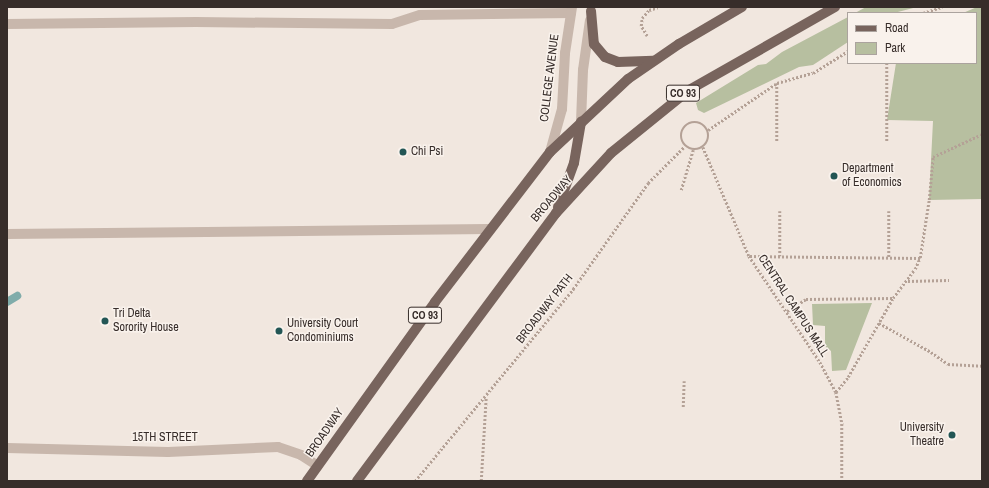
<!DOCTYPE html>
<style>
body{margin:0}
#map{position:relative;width:989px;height:488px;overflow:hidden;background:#f1e7df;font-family:"Archivo Narrow",sans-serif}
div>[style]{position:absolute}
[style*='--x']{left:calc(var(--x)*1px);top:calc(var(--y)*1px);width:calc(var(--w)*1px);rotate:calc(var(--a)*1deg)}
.green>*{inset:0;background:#b7bfa0}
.stream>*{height:8px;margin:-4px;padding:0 4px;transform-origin:4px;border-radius:4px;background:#80acaa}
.path>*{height:2.5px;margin-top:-1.25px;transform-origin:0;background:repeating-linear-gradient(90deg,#b4a196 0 2px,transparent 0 4px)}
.path>.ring{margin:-1.25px;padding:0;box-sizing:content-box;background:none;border:2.5px solid #b4a196;border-radius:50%}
.service>*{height:10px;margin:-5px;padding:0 5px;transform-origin:5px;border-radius:5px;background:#c8b7ac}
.minor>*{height:10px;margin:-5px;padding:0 5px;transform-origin:5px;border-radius:5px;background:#c8b7ac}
.tertiary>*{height:10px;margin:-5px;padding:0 5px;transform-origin:5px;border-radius:5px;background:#c8b7ac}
.primary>*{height:10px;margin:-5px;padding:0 5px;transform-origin:5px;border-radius:5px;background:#78645d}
.dots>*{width:11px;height:11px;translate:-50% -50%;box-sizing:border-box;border:2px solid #f9f2ec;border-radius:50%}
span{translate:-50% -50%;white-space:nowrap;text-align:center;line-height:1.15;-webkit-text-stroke:3px #f9f2ec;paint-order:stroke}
.shield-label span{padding:1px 3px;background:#f9f2ec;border:1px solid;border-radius:3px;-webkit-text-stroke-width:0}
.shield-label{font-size:11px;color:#372d2a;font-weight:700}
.street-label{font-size:12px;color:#372d2a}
.poi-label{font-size:12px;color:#372d2a}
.left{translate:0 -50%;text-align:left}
.right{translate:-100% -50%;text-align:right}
.frame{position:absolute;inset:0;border:8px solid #372d2a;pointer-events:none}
.legend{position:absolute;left:847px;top:12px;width:130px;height:52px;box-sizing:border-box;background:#f9f2ec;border:1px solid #aba39e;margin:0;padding:5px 7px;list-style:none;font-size:12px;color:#372d2a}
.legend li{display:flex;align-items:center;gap:8px;height:20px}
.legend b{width:20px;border:1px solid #aba39e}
</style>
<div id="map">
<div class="green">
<div style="clip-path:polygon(866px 7px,917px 7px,894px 13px,855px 13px)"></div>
<div style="clip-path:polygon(977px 7px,982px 7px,982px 199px,929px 200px,933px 121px,887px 120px,896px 63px,976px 63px,976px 13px,963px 13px)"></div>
<div style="clip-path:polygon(848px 17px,848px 42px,813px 65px,799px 67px,704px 113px,698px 110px,696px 103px,758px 65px,766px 64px,782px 52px)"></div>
<div style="clip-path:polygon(872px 303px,846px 370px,832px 371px,831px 351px,825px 346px,825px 326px,813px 325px,812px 304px)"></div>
</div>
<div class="stream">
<div style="--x:7;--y:302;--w:12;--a:-31"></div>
</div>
<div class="path">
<div style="--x:923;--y:13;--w:20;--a:-18"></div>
<div style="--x:647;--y:36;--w:12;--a:-121"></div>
<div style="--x:641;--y:26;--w:8;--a:-83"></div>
<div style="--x:642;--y:18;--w:11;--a:-49"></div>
<div style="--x:649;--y:10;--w:9;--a:-18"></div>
<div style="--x:887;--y:63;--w:78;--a:90"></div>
<div style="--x:777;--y:83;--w:59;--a:90"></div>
<div class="ring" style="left:681px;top:122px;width:25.5px;height:25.5px"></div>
<div style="--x:708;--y:130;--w:83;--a:-34.3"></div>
<div style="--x:777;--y:83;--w:37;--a:-16"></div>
<div style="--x:813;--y:73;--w:41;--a:-32.2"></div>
<div style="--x:703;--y:147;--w:118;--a:67.1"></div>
<div style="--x:749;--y:256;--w:128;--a:56.2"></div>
<div style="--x:820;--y:362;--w:34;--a:62"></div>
<div style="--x:836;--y:392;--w:33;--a:79"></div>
<div style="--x:842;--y:424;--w:57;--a:90"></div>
<div style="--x:681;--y:190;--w:42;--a:-73.3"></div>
<div style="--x:780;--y:211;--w:45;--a:90"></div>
<div style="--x:889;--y:211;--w:47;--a:90"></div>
<div style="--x:750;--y:256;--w:170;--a:0.7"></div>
<div style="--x:908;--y:281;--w:41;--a:-1.4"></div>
<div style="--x:787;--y:311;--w:22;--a:-32"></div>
<div style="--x:806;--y:299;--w:87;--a:-0.7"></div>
<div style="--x:879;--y:323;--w:60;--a:29.1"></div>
<div style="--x:931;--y:352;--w:21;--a:35"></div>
<div style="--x:948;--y:364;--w:34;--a:3"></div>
<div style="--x:836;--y:392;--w:19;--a:-51"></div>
<div style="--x:848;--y:377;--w:91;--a:-60.3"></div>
<div style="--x:893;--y:298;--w:36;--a:-53"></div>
<div style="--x:915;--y:269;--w:12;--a:-66"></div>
<div style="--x:920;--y:258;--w:59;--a:-81.2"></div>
<div style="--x:929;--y:200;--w:43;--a:-84.7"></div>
<div style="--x:933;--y:157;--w:54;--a:-25.1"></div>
<div style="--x:683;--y:407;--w:26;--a:-88"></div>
<div style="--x:415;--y:481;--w:249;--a:-50.5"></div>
<div style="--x:573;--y:289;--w:130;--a:-54.7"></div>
<div style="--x:648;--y:183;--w:52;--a:-45"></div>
<div style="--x:481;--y:481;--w:84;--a:-86.6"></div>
</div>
<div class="service">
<div style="--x:7;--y:234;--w:482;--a:-0.6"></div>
</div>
<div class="minor">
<div style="--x:7;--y:24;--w:189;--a:-0.6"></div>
<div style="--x:196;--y:22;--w:196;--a:0.6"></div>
<div style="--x:392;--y:24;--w:29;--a:-18"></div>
<div style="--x:420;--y:15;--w:151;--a:-0.8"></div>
<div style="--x:7;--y:448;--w:161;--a:1.4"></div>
<div style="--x:168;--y:452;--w:110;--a:-2.6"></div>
<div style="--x:278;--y:447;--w:24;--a:19"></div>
<div style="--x:301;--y:455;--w:20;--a:33"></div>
</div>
<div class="tertiary">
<div style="--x:581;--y:122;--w:52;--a:-87.8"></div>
<div style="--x:583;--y:70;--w:50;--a:-82"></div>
<div style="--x:550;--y:152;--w:45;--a:-74.4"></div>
<div style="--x:562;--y:109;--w:56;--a:-86.9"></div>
<div style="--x:565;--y:53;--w:47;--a:-81.3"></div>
</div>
<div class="primary">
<div style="--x:591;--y:11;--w:33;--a:85"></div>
<div style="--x:594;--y:44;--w:17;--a:50"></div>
<div style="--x:605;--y:57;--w:14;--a:21"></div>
<div style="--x:618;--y:62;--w:35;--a:-2"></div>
<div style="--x:558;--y:207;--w:47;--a:-70"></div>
<div style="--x:574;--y:163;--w:42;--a:-80.3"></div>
<div style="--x:307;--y:481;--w:220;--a:-54.4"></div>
<div style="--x:435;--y:302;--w:189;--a:-52.5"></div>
<div style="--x:550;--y:152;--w:107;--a:-43.1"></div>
<div style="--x:628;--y:79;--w:62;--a:-34.5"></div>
<div style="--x:679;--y:44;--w:73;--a:-30.4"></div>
<div style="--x:357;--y:481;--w:334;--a:-53.4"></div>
<div style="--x:556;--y:213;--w:81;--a:-47.5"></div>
<div style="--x:611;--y:153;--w:100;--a:-38.9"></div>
<div style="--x:689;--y:90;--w:168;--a:-29.6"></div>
</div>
<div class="dots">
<div style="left:403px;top:152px;background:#235655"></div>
<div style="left:834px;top:176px;background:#235655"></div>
<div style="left:105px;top:321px;background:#235655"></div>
<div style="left:279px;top:331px;background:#235655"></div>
<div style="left:952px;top:435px;background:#235655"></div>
</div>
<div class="shield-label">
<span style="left:683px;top:93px">CO 93</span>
<span style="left:425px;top:315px">CO 93</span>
</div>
<div class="street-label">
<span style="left:550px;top:78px;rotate:-83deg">COLLEGE AVENUE</span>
<span style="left:552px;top:199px;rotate:-50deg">BROADWAY</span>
<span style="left:793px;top:306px;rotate:57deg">CENTRAL CAMPUS MALL</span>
<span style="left:545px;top:309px;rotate:-52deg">BROADWAY PATH</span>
<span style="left:325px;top:433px;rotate:-55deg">BROADWAY</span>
<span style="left:165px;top:438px">15TH STREET</span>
</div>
<div class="poi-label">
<span class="left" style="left:411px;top:152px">Chi Psi</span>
<span class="left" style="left:842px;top:176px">Department<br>of Economics</span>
<span class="left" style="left:113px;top:321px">Tri Delta<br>Sorority House</span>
<span class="left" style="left:287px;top:331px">University Court<br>Condominiums</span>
<span class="right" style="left:944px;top:435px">University<br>Theatre</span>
</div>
<div class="frame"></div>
<ul class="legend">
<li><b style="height:5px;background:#78645d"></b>Road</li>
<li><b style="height:11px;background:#b7bfa0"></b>Park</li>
</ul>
</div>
